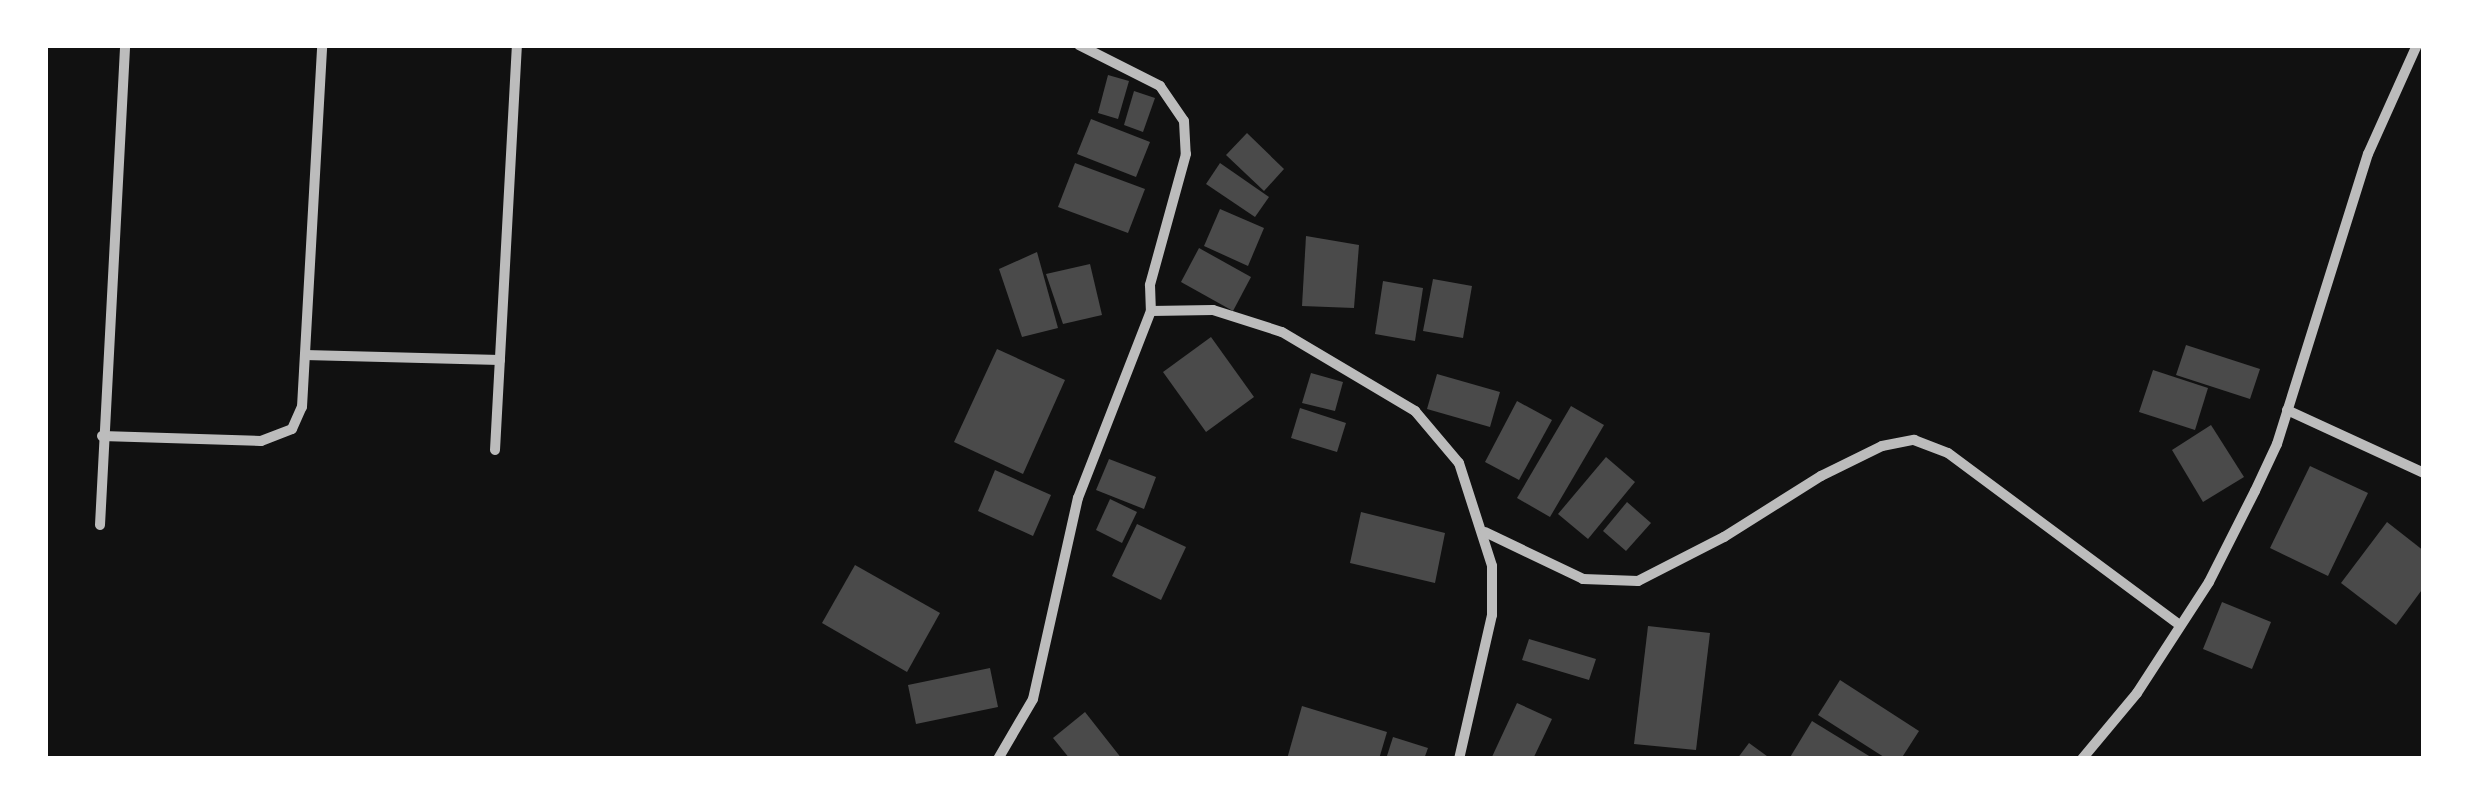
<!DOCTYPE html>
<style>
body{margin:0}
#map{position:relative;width:2469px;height:804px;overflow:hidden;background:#111;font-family:"Varela Round",sans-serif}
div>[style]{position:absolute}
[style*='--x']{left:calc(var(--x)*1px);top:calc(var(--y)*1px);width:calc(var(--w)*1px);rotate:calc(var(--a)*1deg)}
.building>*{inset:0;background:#4a4a4a}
.minor>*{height:10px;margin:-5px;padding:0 5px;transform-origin:5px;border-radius:5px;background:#bcbcbc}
span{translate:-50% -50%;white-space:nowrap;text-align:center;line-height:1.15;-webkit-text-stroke:10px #fff;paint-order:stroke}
.frame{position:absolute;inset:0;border:48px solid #fff;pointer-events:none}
</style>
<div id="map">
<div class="building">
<div style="clip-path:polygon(1108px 75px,1129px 81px,1118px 119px,1098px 113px)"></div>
<div style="clip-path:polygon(1134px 91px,1155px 98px,1143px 132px,1124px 125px)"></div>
<div style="clip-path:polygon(1091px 119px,1150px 142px,1136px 177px,1077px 154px)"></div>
<div style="clip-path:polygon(1247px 133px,1284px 169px,1264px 191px,1226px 155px)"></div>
<div style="clip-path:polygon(1075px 163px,1145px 189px,1128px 233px,1058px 207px)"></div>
<div style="clip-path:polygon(1220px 163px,1269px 197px,1255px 217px,1206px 184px)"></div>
<div style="clip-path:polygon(1220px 209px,1264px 228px,1248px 266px,1204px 246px)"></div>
<div style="clip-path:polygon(1306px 236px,1359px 245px,1354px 308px,1302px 306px)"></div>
<div style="clip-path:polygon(1199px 248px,1251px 277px,1233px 311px,1181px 282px)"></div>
<div style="clip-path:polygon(1037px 252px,1058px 328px,1022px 337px,999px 269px)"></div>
<div style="clip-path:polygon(1090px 264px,1102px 315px,1063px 324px,1046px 274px)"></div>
<div style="clip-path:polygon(1433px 279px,1472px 286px,1463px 338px,1423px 331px)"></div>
<div style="clip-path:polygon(1383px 281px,1423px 288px,1415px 341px,1375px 334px)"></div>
<div style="clip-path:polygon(1211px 337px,1254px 397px,1206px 432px,1163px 372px)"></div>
<div style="clip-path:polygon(2186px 345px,2260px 369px,2250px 399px,2176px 375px)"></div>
<div style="clip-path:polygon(997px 349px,1065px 380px,1023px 474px,954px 442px)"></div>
<div style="clip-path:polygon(2153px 370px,2208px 388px,2195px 430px,2139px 412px)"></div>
<div style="clip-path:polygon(1311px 373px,1343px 382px,1335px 411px,1302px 403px)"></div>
<div style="clip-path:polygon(1437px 374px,1500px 392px,1490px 427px,1427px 409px)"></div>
<div style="clip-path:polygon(1517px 401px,1552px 420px,1519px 480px,1485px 462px)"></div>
<div style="clip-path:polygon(1571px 406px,1604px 425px,1550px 517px,1517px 498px)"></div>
<div style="clip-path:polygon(1300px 408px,1346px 423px,1337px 452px,1291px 438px)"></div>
<div style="clip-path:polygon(2211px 425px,2244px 477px,2203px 502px,2172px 450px)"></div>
<div style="clip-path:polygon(1606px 457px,1635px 482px,1588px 539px,1558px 514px)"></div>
<div style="clip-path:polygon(1109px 459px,1156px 477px,1144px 509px,1096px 490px)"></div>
<div style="clip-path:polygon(2310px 466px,2368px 493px,2328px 576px,2270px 548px)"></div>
<div style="clip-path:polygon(995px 470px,1051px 495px,1033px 536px,978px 511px)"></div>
<div style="clip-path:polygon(1110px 499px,1137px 512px,1122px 543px,1096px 530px)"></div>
<div style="clip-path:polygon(1627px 502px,1651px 523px,1626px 551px,1603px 531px)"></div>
<div style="clip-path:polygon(1361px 512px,1445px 533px,1435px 583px,1350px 563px)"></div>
<div style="clip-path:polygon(2387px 522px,2424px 551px,2424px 587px,2396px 625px,2341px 583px)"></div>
<div style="clip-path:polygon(1137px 524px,1186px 547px,1161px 600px,1112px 576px)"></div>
<div style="clip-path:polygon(855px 565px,940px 613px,907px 672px,822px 623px)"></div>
<div style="clip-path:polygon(2222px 602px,2271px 622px,2252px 669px,2203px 649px)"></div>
<div style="clip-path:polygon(1648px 626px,1710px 633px,1696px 750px,1634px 744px)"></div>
<div style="clip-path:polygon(1529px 639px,1596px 659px,1589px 680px,1522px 660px)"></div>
<div style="clip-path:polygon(990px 668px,998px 707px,916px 724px,908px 685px)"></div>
<div style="clip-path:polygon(1840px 680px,1919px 731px,1901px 759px,1887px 759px,1818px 715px)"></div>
<div style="clip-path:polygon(1517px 703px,1552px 719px,1533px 759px,1491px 759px)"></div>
<div style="clip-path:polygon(1302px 706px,1387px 732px,1379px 759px,1287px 759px)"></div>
<div style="clip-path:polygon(1085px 712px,1122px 759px,1070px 759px,1053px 738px)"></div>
<div style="clip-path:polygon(1812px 721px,1874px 759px,1789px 759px)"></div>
<div style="clip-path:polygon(1393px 737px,1428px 748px,1424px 759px,1386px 759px)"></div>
<div style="clip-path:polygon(1749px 743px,1771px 759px,1737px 759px)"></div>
</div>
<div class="minor">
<div style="--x:1079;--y:45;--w:91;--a:26.8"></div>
<div style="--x:1160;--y:86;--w:42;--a:55.6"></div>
<div style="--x:1184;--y:121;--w:33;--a:87"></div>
<div style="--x:1186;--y:154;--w:136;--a:105.4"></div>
<div style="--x:1150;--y:285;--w:26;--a:88"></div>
<div style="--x:1151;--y:311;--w:62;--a:-0.9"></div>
<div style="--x:1213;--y:310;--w:72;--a:17.7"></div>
<div style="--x:1282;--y:332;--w:155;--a:30.7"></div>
<div style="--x:1415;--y:411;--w:68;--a:49.8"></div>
<div style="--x:1459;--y:463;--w:108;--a:72.2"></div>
<div style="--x:1492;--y:566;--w:49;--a:90"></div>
<div style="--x:1492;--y:615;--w:148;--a:102.9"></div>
<div style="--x:305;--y:355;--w:195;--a:1.5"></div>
<div style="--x:2287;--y:410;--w:151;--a:24.7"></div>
<div style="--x:102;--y:436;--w:159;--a:1.8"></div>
<div style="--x:261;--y:441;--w:33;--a:-21"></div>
<div style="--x:292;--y:429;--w:24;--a:-66"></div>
<div style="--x:302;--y:407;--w:363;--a:-86.8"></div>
<div style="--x:495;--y:450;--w:406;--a:-86.9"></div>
<div style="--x:100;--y:525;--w:481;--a:-87"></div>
<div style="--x:1485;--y:532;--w:109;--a:25.6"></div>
<div style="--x:1583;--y:579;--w:55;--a:2.1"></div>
<div style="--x:1638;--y:581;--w:97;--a:-27.1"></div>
<div style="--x:1724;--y:537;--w:115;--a:-32.2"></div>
<div style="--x:1821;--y:476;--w:68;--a:-26.2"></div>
<div style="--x:1882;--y:446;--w:33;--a:-11"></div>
<div style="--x:1914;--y:440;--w:36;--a:21"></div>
<div style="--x:1948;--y:453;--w:289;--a:36.6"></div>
<div style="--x:998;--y:759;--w:69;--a:-59.7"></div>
<div style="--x:1033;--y:699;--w:206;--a:-77.4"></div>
<div style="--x:1078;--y:498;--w:201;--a:-68.7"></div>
<div style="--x:2082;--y:759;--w:86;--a:-50.2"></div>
<div style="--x:2137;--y:693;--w:132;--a:-57"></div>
<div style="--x:2209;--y:582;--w:102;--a:-63.2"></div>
<div style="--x:2255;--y:491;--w:52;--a:-64.9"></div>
<div style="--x:2277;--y:444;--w:304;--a:-72.6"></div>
<div style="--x:2368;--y:154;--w:120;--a:-65.8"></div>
</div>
<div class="frame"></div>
</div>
